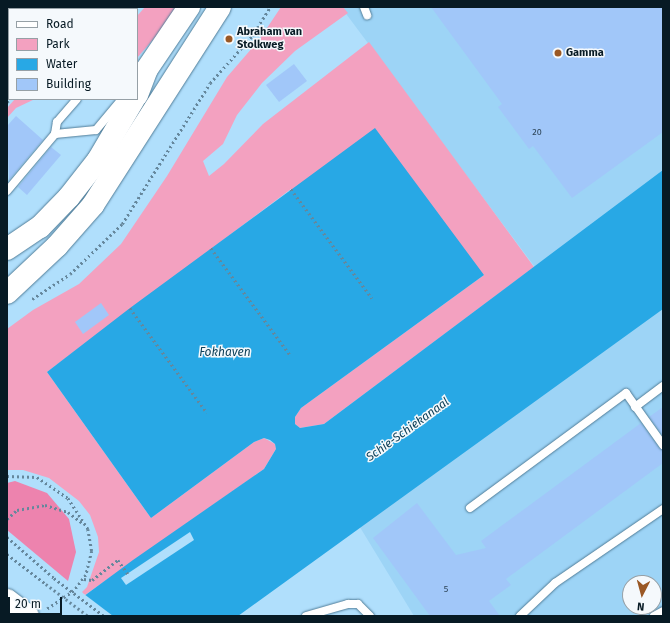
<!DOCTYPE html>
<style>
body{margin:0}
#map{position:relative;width:670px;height:623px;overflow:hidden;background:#b0dffc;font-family:"Fira Sans",sans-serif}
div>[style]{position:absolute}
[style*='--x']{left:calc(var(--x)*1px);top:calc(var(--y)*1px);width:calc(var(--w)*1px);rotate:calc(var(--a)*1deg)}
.built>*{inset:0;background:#9dd4f6}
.green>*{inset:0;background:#f3a1c0}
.forest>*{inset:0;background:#ed83ae}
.water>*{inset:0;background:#28a8e5}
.pier>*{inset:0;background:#b0dffc}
.building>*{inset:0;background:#a1c7f9}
.path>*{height:2.5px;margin-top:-1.25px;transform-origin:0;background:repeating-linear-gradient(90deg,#65879c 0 2px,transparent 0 5px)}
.roads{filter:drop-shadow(0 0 1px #517d98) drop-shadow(0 0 1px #517d98)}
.lane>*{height:8px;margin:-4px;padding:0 4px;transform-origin:4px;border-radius:4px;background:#fff}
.secondary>*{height:22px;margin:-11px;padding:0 11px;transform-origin:11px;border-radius:11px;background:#fff}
.primary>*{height:22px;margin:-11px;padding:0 11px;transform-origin:11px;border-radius:11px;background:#fff}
.path-bridge>*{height:2.5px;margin-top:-1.25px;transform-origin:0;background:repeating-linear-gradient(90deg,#65879c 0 2px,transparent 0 5px)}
.dots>*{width:11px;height:11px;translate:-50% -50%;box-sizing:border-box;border:2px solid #f5f9fc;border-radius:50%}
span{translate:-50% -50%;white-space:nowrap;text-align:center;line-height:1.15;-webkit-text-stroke:3px #f5f9fc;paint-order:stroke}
.number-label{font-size:9px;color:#2e4559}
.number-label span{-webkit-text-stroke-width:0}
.poi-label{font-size:11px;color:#071a24;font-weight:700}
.left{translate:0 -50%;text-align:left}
.water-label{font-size:12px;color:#0d4059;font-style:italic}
.frame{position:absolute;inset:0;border:8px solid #071a24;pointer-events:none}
.legend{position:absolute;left:8px;top:8px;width:130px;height:92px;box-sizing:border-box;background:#f5f9fc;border:1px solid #96a0a6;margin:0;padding:5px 7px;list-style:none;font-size:12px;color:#071a24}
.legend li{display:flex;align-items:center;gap:8px;height:20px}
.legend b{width:20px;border:1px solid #96a0a6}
.north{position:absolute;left:622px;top:575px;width:40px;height:40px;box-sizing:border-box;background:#f5f9fc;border:1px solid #96a0a6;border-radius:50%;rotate:186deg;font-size:11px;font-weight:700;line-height:16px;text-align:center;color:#071a24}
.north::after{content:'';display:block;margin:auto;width:14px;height:18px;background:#9a5825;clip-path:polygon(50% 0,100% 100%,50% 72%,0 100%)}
.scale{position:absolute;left:8px;top:597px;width:54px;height:18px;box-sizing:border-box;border:2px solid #071a24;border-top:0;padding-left:5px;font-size:12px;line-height:14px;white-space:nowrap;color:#071a24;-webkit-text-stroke:3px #f5f9fc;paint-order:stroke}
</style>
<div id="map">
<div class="built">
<div style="clip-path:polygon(evenodd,341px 7px,663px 7px,663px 616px,414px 616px,358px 524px,596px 349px,341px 7px,630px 583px,654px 583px,654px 607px,630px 607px,630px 583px)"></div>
</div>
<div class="green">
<div style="clip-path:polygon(7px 7px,119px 7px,9px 9px,7px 66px)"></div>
<div style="clip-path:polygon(145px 7px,176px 7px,163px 28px,137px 58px,137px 16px)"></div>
<div style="clip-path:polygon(281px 7px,343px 7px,348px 13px,295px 51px,262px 83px,237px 115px,223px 144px,203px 161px,209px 176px,224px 164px,263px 124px,369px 42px,534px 267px,324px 424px,300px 428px,295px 424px,295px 417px,301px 408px,484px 275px,291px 189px,47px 372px,151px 518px,254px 442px,264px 438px,275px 444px,276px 449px,264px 469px,85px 595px,82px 592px,87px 587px,99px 552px,98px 537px,90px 515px,79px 501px,49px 478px,23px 470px,7px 470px,7px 329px,33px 310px,79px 284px,121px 244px,167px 176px,227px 77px,259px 40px)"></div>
<div style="clip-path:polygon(15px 99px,35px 99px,16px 108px,7px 118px,7px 108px)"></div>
</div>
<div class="forest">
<div style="clip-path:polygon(15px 481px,47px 493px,69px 519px,76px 552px,68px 581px,7px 530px,7px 483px)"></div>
</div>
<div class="water">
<div style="clip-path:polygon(375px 128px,484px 275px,301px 408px,295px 417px,295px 424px,300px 428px,324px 424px,663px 170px,663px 309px,238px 616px,57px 616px,133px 560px,264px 469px,276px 449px,275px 444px,270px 440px,264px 438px,254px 442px,151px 518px,47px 372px,130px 308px)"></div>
</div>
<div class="pier">
<div style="clip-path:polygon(190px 532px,194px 540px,126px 585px,121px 578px)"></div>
<div style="clip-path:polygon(84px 594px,113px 616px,55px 616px)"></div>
</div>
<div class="building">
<div style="clip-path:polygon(431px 7px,663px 7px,663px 132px,572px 198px,533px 146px,529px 149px,498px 107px,502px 104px)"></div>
<div style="clip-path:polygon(294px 64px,307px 81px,279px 102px,266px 85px)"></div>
<div style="clip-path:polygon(16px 116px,43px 140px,9px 180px,7px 126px)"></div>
<div style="clip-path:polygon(51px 147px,61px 155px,27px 195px,18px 187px)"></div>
<div style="clip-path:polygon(101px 303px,109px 315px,83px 334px,75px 322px)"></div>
<div style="clip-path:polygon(663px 407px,663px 436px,649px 417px)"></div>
<div style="clip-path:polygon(641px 423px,659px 448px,663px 450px,663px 463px,506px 579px,511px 585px,489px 601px,500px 616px,430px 616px,373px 538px,417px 503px,456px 555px,486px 548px,481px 541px)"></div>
</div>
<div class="path">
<div style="--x:134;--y:9;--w:3;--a:-45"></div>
<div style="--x:7;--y:102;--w:4;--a:-45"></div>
<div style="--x:291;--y:189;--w:136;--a:53.4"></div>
<div style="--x:211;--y:248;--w:134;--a:53.5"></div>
<div style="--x:32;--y:299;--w:45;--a:-33.3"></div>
<div style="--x:70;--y:274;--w:72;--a:-43.9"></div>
<div style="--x:122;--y:224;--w:166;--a:-58"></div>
<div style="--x:210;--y:83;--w:63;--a:-48.2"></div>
<div style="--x:252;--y:36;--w:34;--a:-58"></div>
<div style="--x:130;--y:308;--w:130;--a:53.7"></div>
<div style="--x:7;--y:476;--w:30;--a:2"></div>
<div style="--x:37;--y:477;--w:37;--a:34"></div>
<div style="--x:68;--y:498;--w:37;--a:57"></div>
<div style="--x:88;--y:529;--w:22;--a:80"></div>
<div style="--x:92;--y:551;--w:25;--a:104"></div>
<div style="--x:86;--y:575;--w:20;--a:127"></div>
<div style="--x:74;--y:591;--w:34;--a:146"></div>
<div style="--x:7;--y:519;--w:13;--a:-42"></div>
<div style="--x:17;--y:510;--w:28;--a:-10"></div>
<div style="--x:45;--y:505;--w:24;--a:17"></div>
<div style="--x:68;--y:512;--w:20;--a:37"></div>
<div style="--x:7;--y:537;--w:62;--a:41.1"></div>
<div style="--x:7;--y:554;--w:49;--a:37.6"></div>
<div style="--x:84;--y:579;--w:8;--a:7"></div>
<div style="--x:92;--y:580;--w:33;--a:-38"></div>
<div style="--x:118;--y:560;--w:17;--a:54"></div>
</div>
<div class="roads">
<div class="lane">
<div style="--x:364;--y:7;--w:9;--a:69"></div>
<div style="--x:55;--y:134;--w:12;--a:-81"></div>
<div style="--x:57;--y:122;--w:30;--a:-49"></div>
<div style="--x:7;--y:191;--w:75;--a:-49.9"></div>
<div style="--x:55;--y:134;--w:41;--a:-5.6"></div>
<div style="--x:96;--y:130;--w:40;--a:-50"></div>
<div style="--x:635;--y:407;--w:35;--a:-37"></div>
<div style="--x:470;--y:508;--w:194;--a:-36.4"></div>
<div style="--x:626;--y:393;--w:64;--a:54.6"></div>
<div style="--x:306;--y:616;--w:44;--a:-15.9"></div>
<div style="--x:348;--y:604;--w:10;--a:0"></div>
<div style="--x:358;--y:604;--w:17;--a:45"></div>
<div style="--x:520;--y:616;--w:48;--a:-43.3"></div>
<div style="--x:555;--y:583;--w:131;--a:-34.4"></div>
<div style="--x:654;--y:616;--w:10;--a:-29"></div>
</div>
<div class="secondary">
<div style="--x:137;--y:95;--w:28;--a:-69"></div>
<div style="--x:147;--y:69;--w:75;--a:-55.9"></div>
<div style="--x:7;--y:249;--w:40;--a:-34"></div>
<div style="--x:40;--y:227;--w:42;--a:-46"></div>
<div style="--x:69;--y:197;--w:47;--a:-51.9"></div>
<div style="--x:98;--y:160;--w:71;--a:-59.5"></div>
<div style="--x:7;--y:293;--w:69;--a:-43.2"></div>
<div style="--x:57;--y:246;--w:55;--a:-48.7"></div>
<div style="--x:93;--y:205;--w:235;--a:-57.3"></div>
</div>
<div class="primary">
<div style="--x:7;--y:600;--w:26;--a:37"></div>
</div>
</div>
<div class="path-bridge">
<div style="--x:54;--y:578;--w:63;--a:37.2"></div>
<div style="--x:46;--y:584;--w:53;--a:37.3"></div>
</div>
<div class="dots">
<div style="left:229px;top:39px;background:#9a5825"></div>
<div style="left:558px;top:53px;background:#9a5825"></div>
</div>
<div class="number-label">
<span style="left:537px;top:132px">20</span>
<span style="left:446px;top:589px">5</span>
</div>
<div class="poi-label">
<span class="left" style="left:237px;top:39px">Abraham van<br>Stolkweg</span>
<span class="left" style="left:566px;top:53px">Gamma</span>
</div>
<div class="water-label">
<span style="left:225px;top:353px">Fokhaven</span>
<span style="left:408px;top:430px;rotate:-36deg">Schie-Schiekanaal</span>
</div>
<div class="frame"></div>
<ul class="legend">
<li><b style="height:5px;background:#fff"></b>Road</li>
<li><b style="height:11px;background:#f3a1c0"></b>Park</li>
<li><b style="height:11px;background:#28a8e5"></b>Water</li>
<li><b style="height:11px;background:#a1c7f9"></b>Building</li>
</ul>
<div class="north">N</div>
<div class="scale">20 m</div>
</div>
